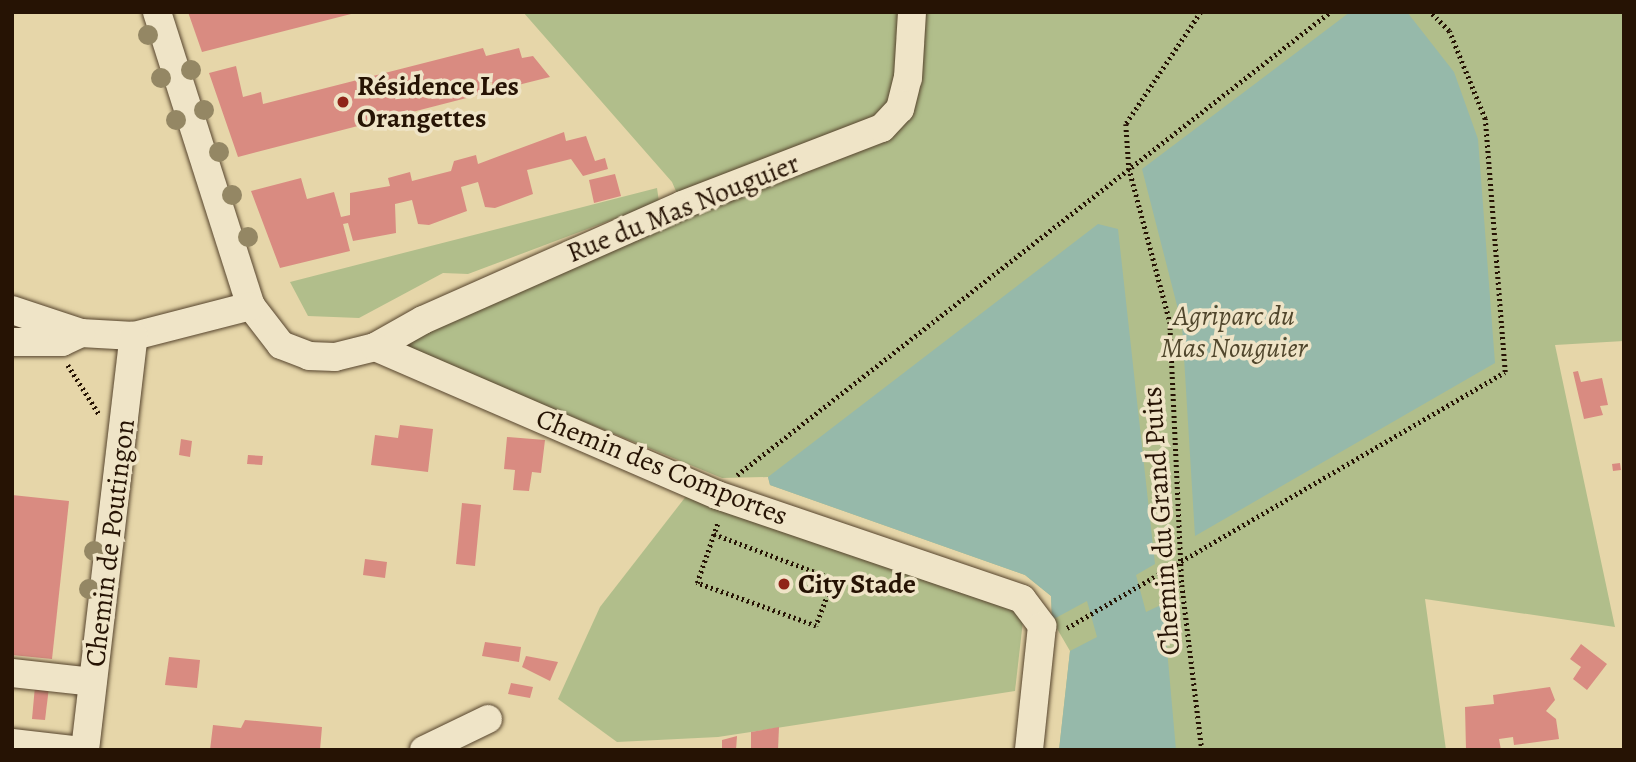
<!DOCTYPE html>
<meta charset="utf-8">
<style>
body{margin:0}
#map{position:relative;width:1636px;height:762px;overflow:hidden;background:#e6d6a9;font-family:Alegreya,serif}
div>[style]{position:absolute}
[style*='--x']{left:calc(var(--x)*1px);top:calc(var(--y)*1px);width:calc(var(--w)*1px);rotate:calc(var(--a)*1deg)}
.green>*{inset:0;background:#b1be8b}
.water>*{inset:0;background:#96b9aa}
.building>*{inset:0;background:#d98b81}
.path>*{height:4.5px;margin-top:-2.25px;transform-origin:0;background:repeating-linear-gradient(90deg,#261304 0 2px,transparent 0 5.5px)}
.roads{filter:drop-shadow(0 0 2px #56442d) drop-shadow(0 0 2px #56442d)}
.minor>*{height:28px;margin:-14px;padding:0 14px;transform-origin:14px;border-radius:14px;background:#efe4c7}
.trees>*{width:20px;height:20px;margin:-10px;border-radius:50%;background:#948764}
.dots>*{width:19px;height:19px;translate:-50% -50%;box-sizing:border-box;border:4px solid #efe4c7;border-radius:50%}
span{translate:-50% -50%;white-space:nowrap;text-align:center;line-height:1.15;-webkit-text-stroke:7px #efe4c7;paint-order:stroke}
.poi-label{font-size:28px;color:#261304;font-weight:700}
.left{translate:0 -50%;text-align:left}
.street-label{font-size:28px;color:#261304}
.park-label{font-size:28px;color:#50462c;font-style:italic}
.frame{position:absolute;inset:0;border:14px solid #261304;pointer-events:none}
</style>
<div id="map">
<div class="green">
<div style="clip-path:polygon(523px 12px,1624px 12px,1624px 341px,1555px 345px,1615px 627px,1425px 599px,1446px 750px,1059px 750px,1070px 651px,1052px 620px,1051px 596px,1025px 575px,770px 485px,768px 477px,722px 478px,402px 347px,426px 326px,682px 205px,672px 182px)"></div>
<div style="clip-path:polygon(657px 188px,659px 202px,468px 274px,443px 273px,359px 318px,308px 316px,290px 282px)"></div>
<div style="clip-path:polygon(687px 495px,1024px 612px,1015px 691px,718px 737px,617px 742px,558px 699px,600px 607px)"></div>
</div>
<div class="water">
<div style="clip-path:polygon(1350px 12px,1407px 12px,1454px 72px,1478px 139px,1495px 363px,1195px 536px,1182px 325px,1142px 169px)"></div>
<div style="clip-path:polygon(1098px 224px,1118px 229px,1155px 564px,1136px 575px,1146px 612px,1163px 604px,1176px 750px,1059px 750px,1070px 651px,1097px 637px,1087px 601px,1052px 620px,1051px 596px,1025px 575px,770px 485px,768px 477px)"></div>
</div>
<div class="building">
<div style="clip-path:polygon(188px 12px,355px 12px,355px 13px,202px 52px)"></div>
<div style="clip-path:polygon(483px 48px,486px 56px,519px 48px,522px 58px,533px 56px,550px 77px,494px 91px,492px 82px,484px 84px,486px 93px,238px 157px,209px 73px,236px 66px,243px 97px,261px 92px,263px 104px)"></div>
<div style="clip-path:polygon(564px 132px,566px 141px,586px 136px,595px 161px,605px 158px,608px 169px,583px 176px,571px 159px,527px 170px,533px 194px,495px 208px,485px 207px,478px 182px,461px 187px,467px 211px,429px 225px,418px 224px,412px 200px,395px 204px,396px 233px,353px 241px,348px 223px,343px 224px,350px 251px,280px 268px,251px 191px,301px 178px,307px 199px,334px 192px,341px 217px,350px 215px,350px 193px,390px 186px,388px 178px,410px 172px,412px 181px,451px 171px,454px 161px,476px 155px,478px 164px)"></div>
<div style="clip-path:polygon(615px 174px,621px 196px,594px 203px,589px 180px)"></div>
<div style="clip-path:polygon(1578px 371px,1581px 382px,1602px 378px,1608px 405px,1600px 406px,1603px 415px,1584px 419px,1573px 372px)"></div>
<div style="clip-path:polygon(400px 425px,433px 429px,428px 472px,371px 465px,375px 435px,398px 438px)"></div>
<div style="clip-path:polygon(507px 437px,545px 440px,541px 473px,532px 472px,529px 491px,513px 490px,515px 470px,504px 469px)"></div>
<div style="clip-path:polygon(181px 439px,192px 441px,190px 457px,179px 455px)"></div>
<div style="clip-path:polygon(248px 455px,263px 456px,262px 465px,247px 464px)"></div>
<div style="clip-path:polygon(1620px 463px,1621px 470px,1613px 471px,1612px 464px)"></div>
<div style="clip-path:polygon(12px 495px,69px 501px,52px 659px,12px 655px)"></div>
<div style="clip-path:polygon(462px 503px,481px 505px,475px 566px,456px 564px)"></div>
<div style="clip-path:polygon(365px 559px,387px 562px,385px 578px,363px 575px)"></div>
<div style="clip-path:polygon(485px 642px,521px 647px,519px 662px,482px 656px)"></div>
<div style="clip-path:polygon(1581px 644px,1607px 664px,1587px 690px,1573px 679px,1581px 667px,1570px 659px)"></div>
<div style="clip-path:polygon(526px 656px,558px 662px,550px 681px,522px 667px)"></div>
<div style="clip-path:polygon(169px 657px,200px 660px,197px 688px,165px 685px)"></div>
<div style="clip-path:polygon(511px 683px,533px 687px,530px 698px,508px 694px)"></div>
<div style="clip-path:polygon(35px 686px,49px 687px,45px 720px,32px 719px)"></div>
<div style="clip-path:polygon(1550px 687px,1555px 700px,1546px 711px,1556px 719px,1559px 739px,1514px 745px,1513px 737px,1499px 739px,1501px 750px,1466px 750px,1465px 707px,1494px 704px,1493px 695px)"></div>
<div style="clip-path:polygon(245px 720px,322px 727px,320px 750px,210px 750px,213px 725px,241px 728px)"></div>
<div style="clip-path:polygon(779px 727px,778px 750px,751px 750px,751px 732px)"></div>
<div style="clip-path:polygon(737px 736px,736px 750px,722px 750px,722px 740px)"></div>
</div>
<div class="path">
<div style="--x:1201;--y:12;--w:135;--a:123.8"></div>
<div style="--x:1126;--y:124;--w:44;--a:86.1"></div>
<div style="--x:1129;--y:168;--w:159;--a:75.1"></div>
<div style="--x:1170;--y:322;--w:263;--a:87.4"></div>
<div style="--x:1182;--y:585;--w:166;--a:83.1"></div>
<div style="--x:68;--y:365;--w:58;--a:57.7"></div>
<div style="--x:737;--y:475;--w:752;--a:-37.98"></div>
<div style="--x:714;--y:534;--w:128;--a:20.6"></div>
<div style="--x:834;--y:579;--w:50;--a:111"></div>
<div style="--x:816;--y:626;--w:127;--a:-160.1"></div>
<div style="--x:697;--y:583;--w:65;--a:-71"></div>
<div style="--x:1067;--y:628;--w:507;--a:-30.31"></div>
<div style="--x:1505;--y:372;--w:254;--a:-94.5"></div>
<div style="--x:1485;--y:119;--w:95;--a:-112.2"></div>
<div style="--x:1449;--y:31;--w:27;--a:-135"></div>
</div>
<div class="roads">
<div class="minor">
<div style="--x:157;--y:12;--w:309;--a:72.3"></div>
<div style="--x:251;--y:306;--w:49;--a:52.4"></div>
<div style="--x:281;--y:345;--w:30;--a:21"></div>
<div style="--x:309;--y:356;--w:26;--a:2"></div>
<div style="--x:335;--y:357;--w:41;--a:-14"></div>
<div style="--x:375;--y:347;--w:55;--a:-29.4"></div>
<div style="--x:423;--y:320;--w:283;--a:-23.9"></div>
<div style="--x:682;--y:205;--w:214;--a:-21.1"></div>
<div style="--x:882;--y:128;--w:26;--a:-47"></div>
<div style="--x:900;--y:109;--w:32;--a:-76"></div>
<div style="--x:908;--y:78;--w:66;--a:-86.5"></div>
<div style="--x:12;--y:310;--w:73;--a:18.4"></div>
<div style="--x:81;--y:333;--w:53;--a:3.2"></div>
<div style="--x:134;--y:336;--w:121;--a:-14.4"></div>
<div style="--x:12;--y:342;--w:50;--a:0"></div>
<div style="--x:62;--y:342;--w:21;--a:-25"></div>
<div style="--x:375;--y:347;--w:373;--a:23.4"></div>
<div style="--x:717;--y:495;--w:322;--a:18.8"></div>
<div style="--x:1022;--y:599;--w:34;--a:53"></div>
<div style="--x:1042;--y:626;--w:125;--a:96"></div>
<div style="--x:12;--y:673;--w:81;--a:6.3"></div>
<div style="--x:12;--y:743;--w:61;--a:6.5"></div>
<div style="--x:85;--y:750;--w:417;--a:-83.3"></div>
<div style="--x:424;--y:750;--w:71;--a:-25.8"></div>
</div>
</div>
<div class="trees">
<div style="left:148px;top:35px"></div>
<div style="left:191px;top:70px"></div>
<div style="left:161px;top:78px"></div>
<div style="left:204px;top:110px"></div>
<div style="left:176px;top:120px"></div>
<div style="left:219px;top:152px"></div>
<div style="left:232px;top:195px"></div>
<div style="left:248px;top:237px"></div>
<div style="left:94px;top:551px"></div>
<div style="left:89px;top:589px"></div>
</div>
<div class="dots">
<div style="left:343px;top:102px;background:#8f2418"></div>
<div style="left:784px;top:584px;background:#8f2418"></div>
</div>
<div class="poi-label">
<span class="left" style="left:357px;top:102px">Résidence Les<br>Orangettes</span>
<span class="left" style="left:798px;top:584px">City Stade</span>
</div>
<div class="street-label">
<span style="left:683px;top:208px;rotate:-22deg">Rue du Mas Nouguier</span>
<span style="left:662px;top:467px;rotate:22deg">Chemin des Comportes</span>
<span style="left:1161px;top:521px;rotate:-94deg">Chemin du Grand Puits</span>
<span style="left:110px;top:543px;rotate:-83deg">Chemin de Poutingon</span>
</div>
<div class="park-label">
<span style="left:1234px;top:332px">Agriparc du<br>Mas Nouguier</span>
</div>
<div class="frame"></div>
</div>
